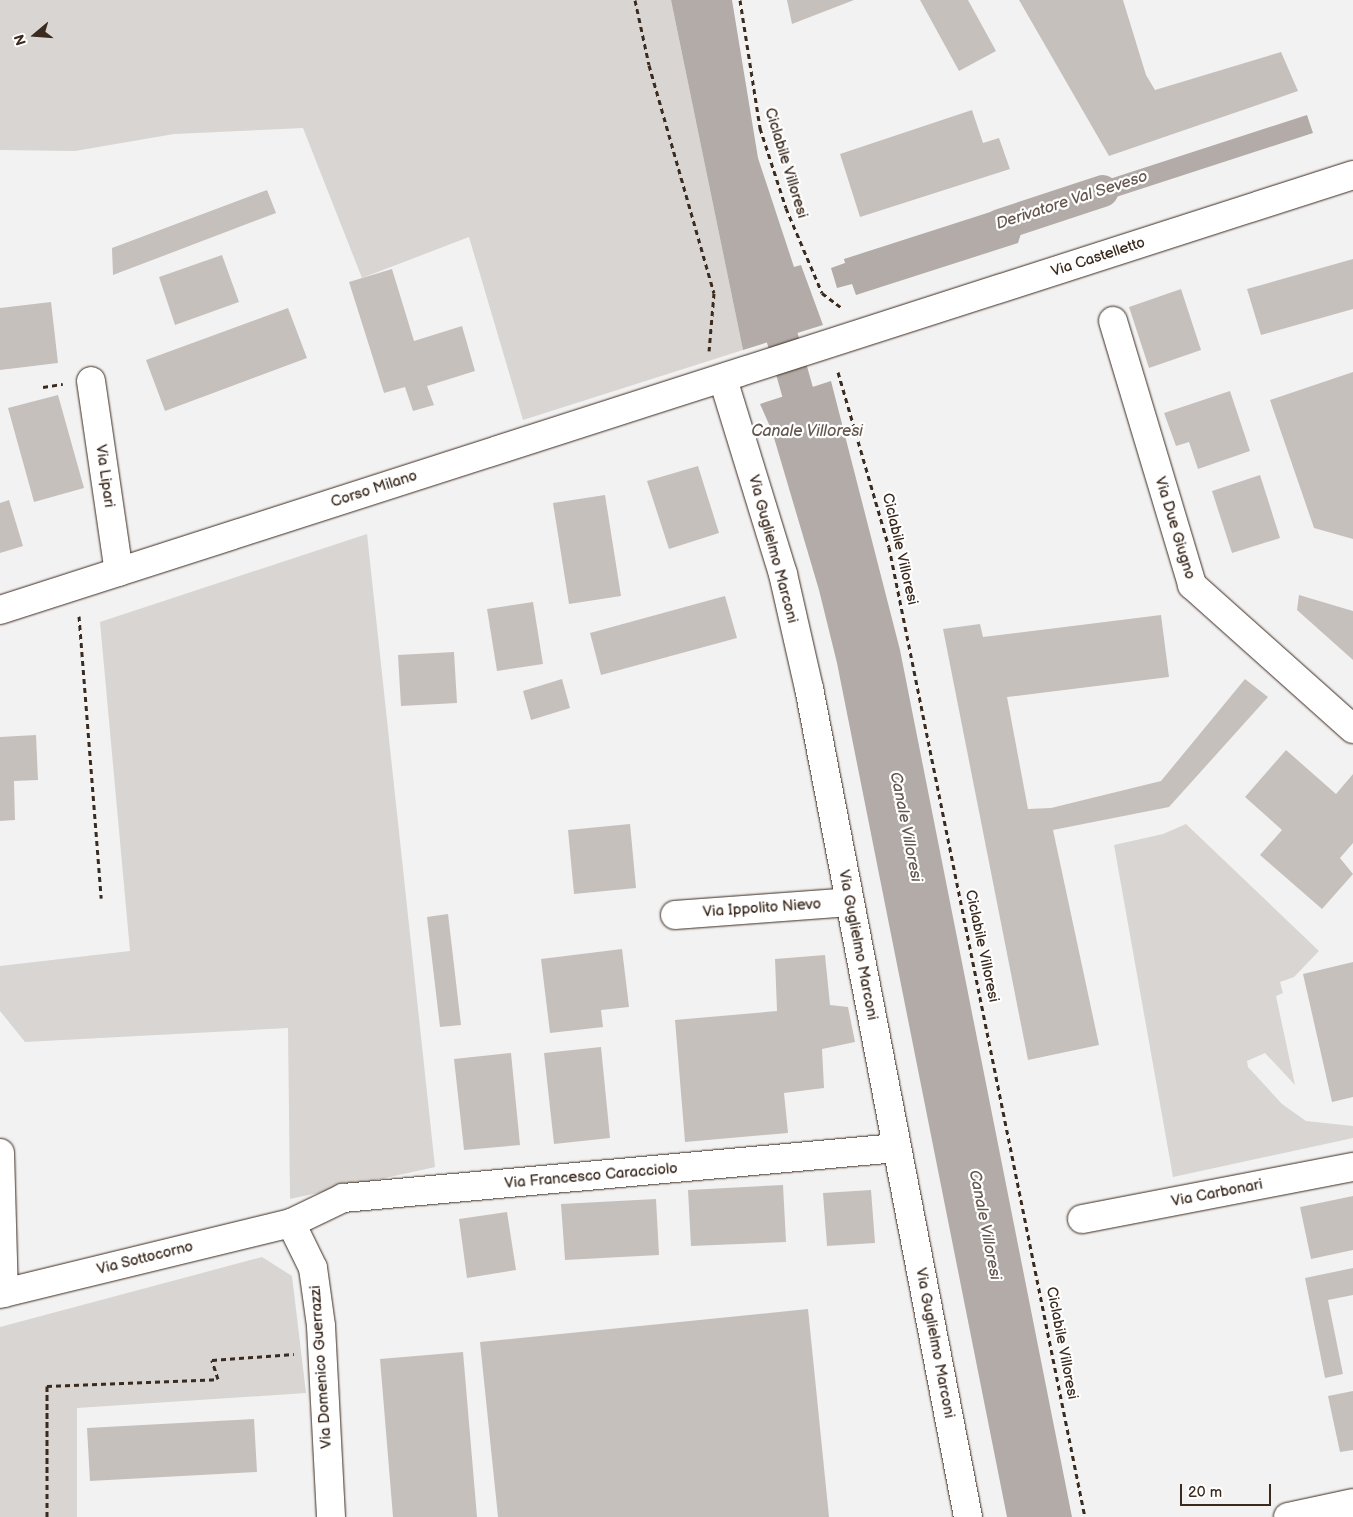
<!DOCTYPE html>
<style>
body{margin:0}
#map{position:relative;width:1353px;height:1517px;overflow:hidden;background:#f3f2f2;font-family:"Balsamiq Sans",sans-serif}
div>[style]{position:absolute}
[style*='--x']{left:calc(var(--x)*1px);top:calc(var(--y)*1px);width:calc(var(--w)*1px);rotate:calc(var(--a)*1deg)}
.green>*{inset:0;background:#d8d5d2}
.water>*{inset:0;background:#b2aba7}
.canal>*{height:32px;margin:-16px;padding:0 16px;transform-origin:16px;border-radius:16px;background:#b2aba7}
.building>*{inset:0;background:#c6c0bd}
.path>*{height:3px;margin-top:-1.5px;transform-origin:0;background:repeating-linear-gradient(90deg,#3b2a1e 0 5px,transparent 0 9px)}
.roads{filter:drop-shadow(0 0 1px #3b2a1e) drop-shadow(0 0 1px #3b2a1e)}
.minor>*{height:28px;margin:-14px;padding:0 14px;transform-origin:14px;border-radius:14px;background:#fff}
.major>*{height:28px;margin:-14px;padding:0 14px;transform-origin:14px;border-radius:14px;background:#fff}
span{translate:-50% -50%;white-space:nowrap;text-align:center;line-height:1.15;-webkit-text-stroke:4.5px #fff;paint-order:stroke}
.street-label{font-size:15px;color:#3b2a1e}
.water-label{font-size:16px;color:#65574e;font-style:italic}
.north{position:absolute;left:10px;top:10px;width:50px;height:50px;-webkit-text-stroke:4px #fff;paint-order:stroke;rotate:252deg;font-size:14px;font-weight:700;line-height:20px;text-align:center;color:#3b2a1e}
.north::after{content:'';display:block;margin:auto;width:18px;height:22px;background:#3b2a1e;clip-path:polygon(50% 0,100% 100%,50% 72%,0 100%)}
.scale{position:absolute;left:1180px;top:1484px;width:91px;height:22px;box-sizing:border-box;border:2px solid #3b2a1e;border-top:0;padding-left:6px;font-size:15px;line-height:18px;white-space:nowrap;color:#3b2a1e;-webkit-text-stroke:4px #fff;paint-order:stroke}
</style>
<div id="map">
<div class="green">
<div style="clip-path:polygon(0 0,671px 0,743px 350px,523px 420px,469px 237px,362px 278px,303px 128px,174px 134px,75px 151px,0 150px)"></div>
<div style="clip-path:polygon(367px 534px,435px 1167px,290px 1199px,288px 1028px,25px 1042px,0 1011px,0 966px,130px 951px,100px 622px)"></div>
<div style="clip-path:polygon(1186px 824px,1319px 951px,1294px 977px,1280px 982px,1283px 993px,1276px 996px,1295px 1085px,1265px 1053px,1247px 1061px,1248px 1067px,1282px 1104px,1306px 1121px,1353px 1126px,1353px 1138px,1173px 1177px,1114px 845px,1163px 834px)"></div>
<div style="clip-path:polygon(262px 1257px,292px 1276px,306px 1393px,77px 1408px,77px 1517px,0 1517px,0 1327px)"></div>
</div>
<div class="water">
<div style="clip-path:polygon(671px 0,732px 0,758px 158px,794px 267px,801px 265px,823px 325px,743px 350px)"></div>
<div style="clip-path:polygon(1307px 115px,1313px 133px,1070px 212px,1063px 208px,1061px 200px,1092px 190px,1091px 185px)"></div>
<div style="clip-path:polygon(1009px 206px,1018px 214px,1040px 206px,1043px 214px,1040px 222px,1023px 227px,1018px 243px,856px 295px,852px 284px,837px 288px,831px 268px,845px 263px,844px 259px)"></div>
<div style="clip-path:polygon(831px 381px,900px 650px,1072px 1517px,1007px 1517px,837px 663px,819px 590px,772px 431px,760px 404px)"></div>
</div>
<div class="canal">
<div style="--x:1000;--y:225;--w:108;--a:-18.3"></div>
<div style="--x:770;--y:295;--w:146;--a:74.1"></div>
</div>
<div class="building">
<div style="clip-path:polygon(787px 0,854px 0,792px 24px)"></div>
<div style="clip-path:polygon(920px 0,968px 0,996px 51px,959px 71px)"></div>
<div style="clip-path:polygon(1019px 0,1123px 0,1146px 75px,1155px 90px,1281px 52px,1298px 91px,1109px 156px)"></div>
<div style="clip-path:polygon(972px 110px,983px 143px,999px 138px,1010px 169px,860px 217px,840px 154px)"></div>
<div style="clip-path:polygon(267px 190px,276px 213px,113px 275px,112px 248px)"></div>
<div style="clip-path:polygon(222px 255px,239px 302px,175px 325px,159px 277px)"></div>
<div style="clip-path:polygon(1353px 259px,1353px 309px,1261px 335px,1247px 289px)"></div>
<div style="clip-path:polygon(392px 269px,414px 341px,462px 326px,475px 371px,427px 386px,434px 405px,413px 411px,405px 387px,384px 393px,349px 282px)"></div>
<div style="clip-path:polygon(1181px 289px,1201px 350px,1149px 368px,1129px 307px)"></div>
<div style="clip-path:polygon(51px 302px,58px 363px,0 370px,0 308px)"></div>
<div style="clip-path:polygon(288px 308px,307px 358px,165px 411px,146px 360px)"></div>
<div style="clip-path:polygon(1353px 372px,1353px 539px,1314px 528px,1270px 400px)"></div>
<div style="clip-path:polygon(1230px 391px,1250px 451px,1198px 469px,1189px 442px,1176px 446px,1164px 413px)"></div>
<div style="clip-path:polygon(58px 395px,84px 488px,34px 502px,8px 408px)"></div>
<div style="clip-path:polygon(698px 466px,719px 533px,669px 549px,647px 481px)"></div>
<div style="clip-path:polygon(1260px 475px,1280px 538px,1232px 553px,1212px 491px)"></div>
<div style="clip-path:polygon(605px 495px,621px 596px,569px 604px,553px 503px)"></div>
<div style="clip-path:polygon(9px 500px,23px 546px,0 553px,0 503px)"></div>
<div style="clip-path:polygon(1299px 595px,1353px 611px,1353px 660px,1297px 610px)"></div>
<div style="clip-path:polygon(725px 596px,737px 638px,601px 675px,590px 633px)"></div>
<div style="clip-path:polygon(533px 602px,543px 664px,497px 671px,487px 609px)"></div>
<div style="clip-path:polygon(1161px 615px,1169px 677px,1007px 697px,1028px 809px,1051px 808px,1161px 781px,1245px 679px,1268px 697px,1169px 807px,1053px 830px,1099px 1045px,1028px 1060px,943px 629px,980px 624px,983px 637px)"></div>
<div style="clip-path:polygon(454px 652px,457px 703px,401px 706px,398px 655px)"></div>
<div style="clip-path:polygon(562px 679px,570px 708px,531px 720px,523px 691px)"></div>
<div style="clip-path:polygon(36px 735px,38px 780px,14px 781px,15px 820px,0 821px,0 737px)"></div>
<div style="clip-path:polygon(1286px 750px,1336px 794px,1353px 774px,1353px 843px,1340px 858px,1353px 874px,1322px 909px,1260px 855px,1282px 830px,1245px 797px)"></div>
<div style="clip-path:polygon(630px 824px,636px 888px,574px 894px,568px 830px)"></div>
<div style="clip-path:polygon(448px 914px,461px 1025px,440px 1027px,427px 917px)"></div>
<div style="clip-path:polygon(622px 949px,629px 1007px,601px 1010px,603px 1027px,550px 1033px,541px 959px)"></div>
<div style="clip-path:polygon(825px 955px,830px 1005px,848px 1007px,855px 1042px,822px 1049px,824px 1088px,784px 1093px,788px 1133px,685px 1142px,675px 1020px,777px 1011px,775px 959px)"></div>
<div style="clip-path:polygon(1353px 962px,1353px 1097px,1332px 1102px,1303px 974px)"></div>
<div style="clip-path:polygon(601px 1047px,610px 1138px,554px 1144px,544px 1053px)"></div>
<div style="clip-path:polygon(511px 1053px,520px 1145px,464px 1150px,454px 1059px)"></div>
<div style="clip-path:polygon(783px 1185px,786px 1242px,691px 1246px,688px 1190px)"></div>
<div style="clip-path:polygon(871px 1190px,875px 1243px,827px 1246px,823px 1193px)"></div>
<div style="clip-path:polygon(1353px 1196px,1353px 1250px,1311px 1259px,1300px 1207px)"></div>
<div style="clip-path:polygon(656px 1199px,659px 1255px,565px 1260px,561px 1204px)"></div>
<div style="clip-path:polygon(507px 1212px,516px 1270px,467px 1278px,459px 1219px)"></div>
<div style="clip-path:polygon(1353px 1268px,1353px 1295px,1328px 1300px,1343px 1374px,1325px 1378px,1305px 1278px)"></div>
<div style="clip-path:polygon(808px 1309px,829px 1517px,498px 1517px,480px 1342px)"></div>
<div style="clip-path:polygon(463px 1352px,477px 1517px,393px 1517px,380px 1359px)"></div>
<div style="clip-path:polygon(1353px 1391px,1353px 1450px,1340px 1452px,1328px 1396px)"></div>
<div style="clip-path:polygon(254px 1419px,257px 1472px,90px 1481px,87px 1428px)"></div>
</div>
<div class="path">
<div style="--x:635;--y:0;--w:66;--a:77.8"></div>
<div style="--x:649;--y:65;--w:237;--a:74.1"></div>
<div style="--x:714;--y:293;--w:58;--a:94.9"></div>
<div style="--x:740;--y:0;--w:130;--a:81.1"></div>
<div style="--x:760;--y:128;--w:84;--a:72"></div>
<div style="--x:786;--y:208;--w:92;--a:67"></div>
<div style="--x:822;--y:293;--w:26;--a:37"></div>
<div style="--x:838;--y:372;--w:182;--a:73.8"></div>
<div style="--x:889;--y:547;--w:990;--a:78.58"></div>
<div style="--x:43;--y:387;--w:20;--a:-9"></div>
<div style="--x:79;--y:616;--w:283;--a:85.5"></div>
<div style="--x:47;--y:1517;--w:131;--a:-90"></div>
<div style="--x:47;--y:1386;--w:171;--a:-2.3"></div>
<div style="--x:218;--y:1379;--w:20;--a:-108"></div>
<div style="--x:212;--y:1360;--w:82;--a:-4.2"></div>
</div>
<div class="roads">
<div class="minor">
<div style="--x:1113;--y:321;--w:276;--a:73.3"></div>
<div style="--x:1192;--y:585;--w:216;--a:41.8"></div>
<div style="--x:723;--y:379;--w:204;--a:72.9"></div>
<div style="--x:783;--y:574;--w:117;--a:77.2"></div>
<div style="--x:809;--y:688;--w:844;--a:79.14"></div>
<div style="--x:91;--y:381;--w:193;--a:81.7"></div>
<div style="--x:675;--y:915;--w:175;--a:-4.2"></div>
<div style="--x:0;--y:1153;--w:140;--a:88.4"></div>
<div style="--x:1082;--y:1219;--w:276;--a:-10.9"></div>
<div style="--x:291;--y:1223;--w:50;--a:63.9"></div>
<div style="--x:313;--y:1268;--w:59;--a:82.1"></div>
<div style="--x:321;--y:1326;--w:191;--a:87"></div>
<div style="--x:0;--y:1294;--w:300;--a:-13.7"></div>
<div style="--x:291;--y:1223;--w:58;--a:-25.7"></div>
<div style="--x:343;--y:1198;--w:556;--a:-5.16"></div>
<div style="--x:1288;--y:1517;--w:66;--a:-12.2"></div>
</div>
<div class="major">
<div style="--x:0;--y:610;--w:1421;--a:-17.82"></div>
</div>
</div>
<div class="street-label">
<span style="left:786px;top:163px;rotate:73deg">Ciclabile Villoresi</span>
<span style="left:1098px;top:257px;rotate:-18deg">Via Castelletto</span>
<span style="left:105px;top:476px;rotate:82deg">Via Lipari</span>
<span style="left:374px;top:489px;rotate:-18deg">Corso Milano</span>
<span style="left:1175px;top:528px;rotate:73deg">Via Due Giugno</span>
<span style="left:773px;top:549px;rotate:75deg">Via Guglielmo Marconi</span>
<span style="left:900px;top:549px;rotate:77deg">Ciclabile Villoresi</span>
<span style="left:762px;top:908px;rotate:-4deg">Via Ippolito Nievo</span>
<span style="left:858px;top:945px;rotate:79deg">Via Guglielmo Marconi</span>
<span style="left:982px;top:946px;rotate:78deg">Ciclabile Villoresi</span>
<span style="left:591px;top:1176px;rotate:-5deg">Via Francesco Caracciolo</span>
<span style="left:1217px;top:1193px;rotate:-11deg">Via Carbonari</span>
<span style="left:145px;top:1258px;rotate:-14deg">Via Sottocorno</span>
<span style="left:935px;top:1343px;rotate:79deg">Via Guglielmo Marconi</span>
<span style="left:1062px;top:1343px;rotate:79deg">Ciclabile Villoresi</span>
<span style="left:321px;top:1367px;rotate:-94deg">Via Domenico Guerrazzi</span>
</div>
<div class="water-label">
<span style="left:1072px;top:201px;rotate:-18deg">Derivatore Val Seveso</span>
<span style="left:807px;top:432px">Canale Villoresi</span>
<span style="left:905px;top:827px;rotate:79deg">Canale Villoresi</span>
<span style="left:984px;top:1225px;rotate:79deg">Canale Villoresi</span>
</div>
<div class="north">N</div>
<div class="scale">20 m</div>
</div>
